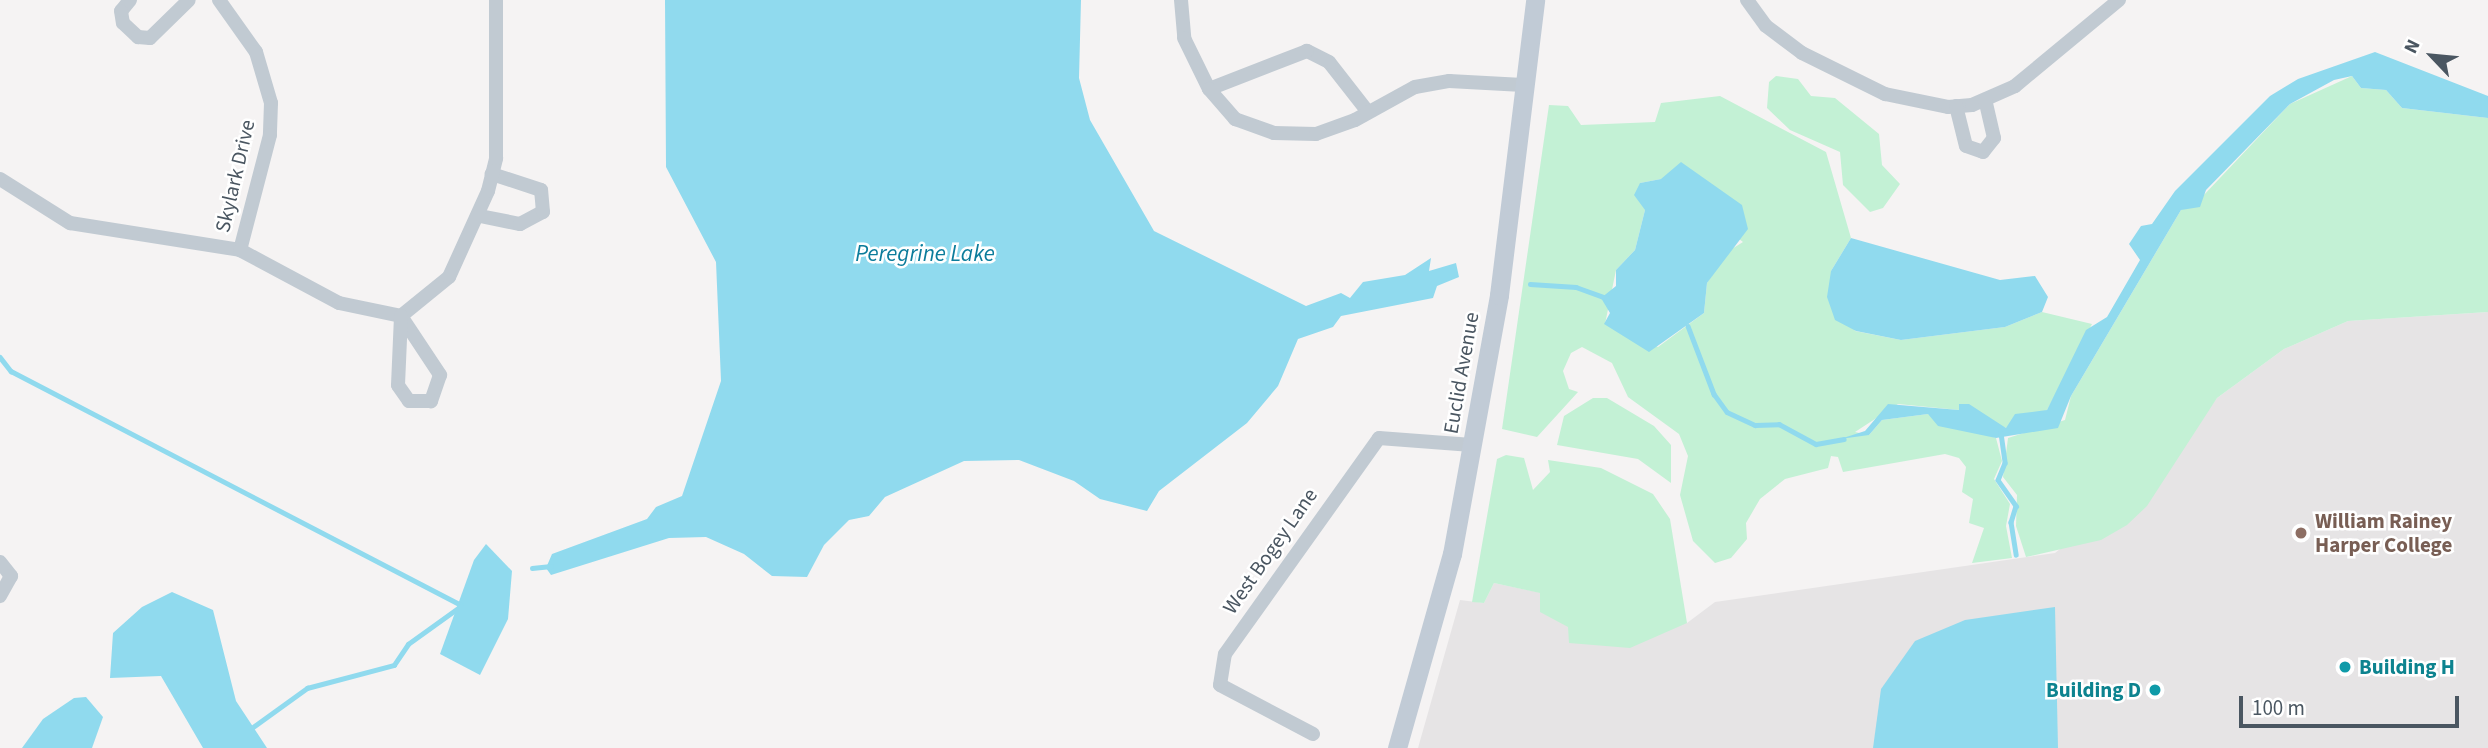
<!DOCTYPE html>
<style>
body{margin:0}
#map{position:relative;width:2488px;height:748px;overflow:hidden;background:#f5f3f3;font-family:"Source Sans 3",sans-serif}
div>[style]{position:absolute}
[style*='--x']{left:calc(var(--x)*1px);top:calc(var(--y)*1px);width:calc(var(--w)*1px);rotate:calc(var(--a)*1deg)}
.education>*{inset:0;background:#e6e4e5}
.green>*{inset:0;background:#c3f1d5}
.water>*{inset:0;background:#90daee}
.stream>*{height:4.5px;margin:-2.25px;padding:0 2.25px;transform-origin:2.25px;border-radius:2.25px;background:#90daee}
.minor>*{height:14px;margin:-7px;padding:0 7px;transform-origin:7px;border-radius:7px;background:#c1cad2}
.secondary>*{height:19px;margin:-9.5px;padding:0 9.5px;transform-origin:9.5px;border-radius:9.5px;background:#c1cbd6}
.dots>*{width:19px;height:19px;translate:-50% -50%;box-sizing:border-box;border:4px solid #fff;border-radius:50%}
span{translate:-50% -50%;white-space:nowrap;text-align:center;line-height:1.15;-webkit-text-stroke:5px #fff;paint-order:stroke}
.street-label{font-size:21px;color:#4a5661}
.education-label{font-size:21px;color:#785e54;font-weight:700}
.left{translate:0 -50%;text-align:left}
.culture-label{font-size:21px;color:#0d838f;font-weight:700}
.right{translate:-100% -50%;text-align:right}
.water-label{font-size:23px;color:#0c7c9b;font-style:italic}
.north{position:absolute;left:2397px;top:21px;width:70px;height:70px;-webkit-text-stroke:5px #fff;paint-order:stroke;rotate:296deg;font-size:19px;font-weight:700;line-height:28px;text-align:center;color:#4a5661}
.north::after{content:'';display:block;margin:auto;width:24px;height:32px;background:#4a5661;clip-path:polygon(50% 0,100% 100%,50% 72%,0 100%)}
.scale{position:absolute;left:2239px;top:696px;width:220px;height:32px;box-sizing:border-box;border:4px solid #4a5661;border-top:0;padding-left:9px;font-size:21px;line-height:24px;white-space:nowrap;color:#4a5661;-webkit-text-stroke:5px #fff;paint-order:stroke}
</style>
<div id="map">
<div class="education">
<div style="clip-path:polygon(2488px 312px,2488px 748px,1418px 748px,1460px 600px,1484px 603px,1494px 583px,1687px 623px,1715px 602px,2055px 553px,2169px 464px,2217px 398px,2284px 349px,2348px 321px)"></div>
</div>
<div class="green">
<div style="clip-path:polygon(1776px 76px,1798px 79px,1811px 96px,1835px 98px,1879px 134px,1882px 165px,1900px 184px,1883px 208px,1870px 212px,1843px 185px,1840px 152px,1790px 130px,1767px 108px,1769px 82px)"></div>
<div style="clip-path:polygon(2352px 76px,2361px 88px,2386px 90px,2402px 108px,2488px 118px,2488px 312px,2348px 321px,2284px 349px,2217px 398px,2147px 506px,2127px 525px,2101px 540px,2026px 557px,2016px 526px,2017px 495px,2003px 477px,2008px 438px,2065px 420px,2071px 396px,2181px 210px,2202px 197px,2290px 104px)"></div>
<div style="clip-path:polygon(evenodd,1720px 96px,1826px 152px,1851px 238px,1831px 271px,1855px 331px,1901px 340px,2005px 327px,2042px 312px,2092px 324px,2047px 410px,2037px 415px,2006px 428px,1959px 410px,1898px 404px,1855px 432px,1869px 435px,1882px 420px,1928px 414px,1996px 438px,2002px 461px,1994px 479px,2010px 504px,2006px 526px,2012px 558px,1972px 563px,1984px 528px,1969px 523px,1973px 499px,1962px 492px,1966px 467px,1959px 458px,1945px 454px,1843px 472px,1838px 457px,1831px 456px,1828px 468px,1785px 479px,1760px 499px,1746px 523px,1747px 539px,1731px 558px,1715px 563px,1693px 541px,1680px 495px,1688px 456px,1679px 434px,1628px 397px,1612px 363px,1582px 347px,1571px 353px,1563px 371px,1569px 389px,1578px 392px,1537px 437px,1502px 429px,1549px 105px,1568px 106px,1581px 125px,1655px 122px,1661px 103px,1720px 96px,1661px 179px,1743px 242px,1727px 252px,1707px 283px,1704px 313px,1658px 347px,1605px 324px,1616px 270px,1635px 250px,1645px 210px,1640px 183px,1661px 179px)"></div>
<div style="clip-path:polygon(1593px 398px,1607px 398px,1654px 426px,1671px 445px,1671px 483px,1638px 459px,1557px 445px,1564px 416px)"></div>
<div style="clip-path:polygon(1506px 455px,1524px 458px,1533px 490px,1550px 472px,1548px 460px,1601px 468px,1653px 494px,1670px 519px,1687px 623px,1630px 648px,1569px 643px,1568px 627px,1540px 612px,1540px 593px,1494px 583px,1484px 603px,1472px 602px,1497px 459px)"></div>
</div>
<div class="water">
<div style="clip-path:polygon(665px 0,1081px 0,1079px 78px,1090px 120px,1154px 231px,1306px 306px,1341px 293px,1350px 298px,1363px 282px,1405px 275px,1431px 258px,1429px 271px,1456px 263px,1459px 277px,1437px 286px,1433px 298px,1341px 316px,1333px 327px,1298px 339px,1278px 386px,1247px 423px,1159px 491px,1147px 511px,1100px 499px,1074px 481px,1019px 460px,964px 461px,885px 497px,869px 516px,849px 520px,824px 545px,807px 577px,772px 576px,744px 554px,706px 537px,669px 538px,551px 575px,546px 568px,552px 554px,647px 519px,656px 507px,682px 496px,721px 381px,716px 262px,666px 167px)"></div>
<div style="clip-path:polygon(2375px 52px,2488px 96px,2488px 118px,2402px 108px,2386px 90px,2361px 88px,2352px 76px,2334px 80px,2290px 104px,2206px 190px,2200px 207px,2181px 210px,2071px 396px,2058px 428px,1996px 438px,1938px 426px,1928px 414px,1882px 420px,1869px 435px,1840px 439px,1865px 431px,1888px 404px,1959px 410px,1959px 404px,1969px 404px,2006px 428px,2015px 414px,2047px 410px,2086px 330px,2107px 317px,2140px 260px,2129px 244px,2141px 226px,2152px 224px,2175px 191px,2270px 96px,2298px 79px)"></div>
<div style="clip-path:polygon(1681px 162px,1742px 205px,1748px 229px,1707px 283px,1704px 313px,1649px 352px,1604px 324px,1610px 313px,1601px 298px,1616px 286px,1616px 270px,1635px 250px,1645px 210px,1634px 195px,1640px 183px,1661px 179px)"></div>
<div style="clip-path:polygon(1851px 238px,2000px 280px,2035px 276px,2048px 297px,2042px 312px,2005px 327px,1901px 340px,1856px 331px,1835px 320px,1827px 297px,1831px 271px)"></div>
<div style="clip-path:polygon(486px 544px,512px 571px,508px 619px,480px 675px,440px 654px,474px 560px)"></div>
<div style="clip-path:polygon(172px 592px,213px 610px,236px 701px,267px 748px,203px 748px,161px 676px,110px 678px,113px 633px,142px 607px)"></div>
<div style="clip-path:polygon(2055px 607px,2058px 748px,1873px 748px,1881px 689px,1915px 641px,1965px 620px)"></div>
<div style="clip-path:polygon(86px 697px,103px 717px,92px 748px,22px 748px,43px 719px,74px 698px)"></div>
</div>
<div class="stream">
<div style="--x:1530;--y:284;--w:46;--a:3.7"></div>
<div style="--x:1576;--y:287;--w:33;--a:20"></div>
<div style="--x:1688;--y:326;--w:73;--a:69.1"></div>
<div style="--x:1714;--y:394;--w:22;--a:54"></div>
<div style="--x:1727;--y:412;--w:31;--a:25"></div>
<div style="--x:1755;--y:425;--w:24;--a:-2"></div>
<div style="--x:1779;--y:424;--w:42;--a:28.4"></div>
<div style="--x:1816;--y:444;--w:28;--a:-10"></div>
<div style="--x:0;--y:357;--w:18;--a:52"></div>
<div style="--x:11;--y:371;--w:507;--a:27.47"></div>
<div style="--x:2001;--y:433;--w:30;--a:82"></div>
<div style="--x:2005;--y:463;--w:18;--a:112"></div>
<div style="--x:1998;--y:480;--w:32;--a:55"></div>
<div style="--x:2016;--y:506;--w:17;--a:107"></div>
<div style="--x:2011;--y:522;--w:33;--a:81"></div>
<div style="--x:532;--y:568;--w:19;--a:-6"></div>
<div style="--x:253;--y:727;--w:67;--a:-35.8"></div>
<div style="--x:307;--y:688;--w:90;--a:-14.8"></div>
<div style="--x:394;--y:665;--w:25;--a:-56"></div>
<div style="--x:408;--y:644;--w:65;--a:-35.6"></div>
</div>
<div class="minor">
<div style="--x:130;--y:0;--w:14;--a:129"></div>
<div style="--x:121;--y:11;--w:12;--a:81"></div>
<div style="--x:123;--y:23;--w:21;--a:43"></div>
<div style="--x:138;--y:37;--w:12;--a:5"></div>
<div style="--x:150;--y:38;--w:54;--a:-44.3"></div>
<div style="--x:219;--y:0;--w:64;--a:54.6"></div>
<div style="--x:256;--y:52;--w:53;--a:73.6"></div>
<div style="--x:271;--y:103;--w:32;--a:92"></div>
<div style="--x:270;--y:135;--w:119;--a:104.6"></div>
<div style="--x:1181;--y:0;--w:38;--a:85"></div>
<div style="--x:1184;--y:38;--w:57;--a:63.9"></div>
<div style="--x:1747;--y:0;--w:32;--a:54"></div>
<div style="--x:1766;--y:26;--w:45;--a:36.9"></div>
<div style="--x:1802;--y:53;--w:93;--a:26.3"></div>
<div style="--x:1885;--y:94;--w:64;--a:11.7"></div>
<div style="--x:1948;--y:107;--w:24;--a:-5"></div>
<div style="--x:1972;--y:105;--w:47;--a:-23.8"></div>
<div style="--x:2015;--y:86;--w:135;--a:-39.6"></div>
<div style="--x:1956;--y:106;--w:41;--a:76"></div>
<div style="--x:1966;--y:146;--w:18;--a:19"></div>
<div style="--x:1983;--y:152;--w:18;--a:-52"></div>
<div style="--x:1994;--y:138;--w:39;--a:-103"></div>
<div style="--x:1368;--y:112;--w:63;--a:-128"></div>
<div style="--x:1329;--y:62;--w:25;--a:-153"></div>
<div style="--x:1307;--y:51;--w:105;--a:158.8"></div>
<div style="--x:1209;--y:89;--w:40;--a:49"></div>
<div style="--x:1235;--y:119;--w:41;--a:19.7"></div>
<div style="--x:1274;--y:133;--w:42;--a:1.4"></div>
<div style="--x:1316;--y:134;--w:41;--a:-19.7"></div>
<div style="--x:1355;--y:120;--w:68;--a:-28.8"></div>
<div style="--x:1415;--y:87;--w:35;--a:-10"></div>
<div style="--x:1449;--y:81;--w:74;--a:3.1"></div>
<div style="--x:0;--y:179;--w:83;--a:32.2"></div>
<div style="--x:70;--y:223;--w:172;--a:9"></div>
<div style="--x:240;--y:250;--w:112;--a:28.2"></div>
<div style="--x:339;--y:303;--w:63;--a:11.8"></div>
<div style="--x:480;--y:216;--w:41;--a:11.3"></div>
<div style="--x:520;--y:224;--w:26;--a:-28"></div>
<div style="--x:543;--y:212;--w:22;--a:-95"></div>
<div style="--x:541;--y:190;--w:52;--a:-161.9"></div>
<div style="--x:401;--y:316;--w:62;--a:-39.1"></div>
<div style="--x:449;--y:277;--w:94;--a:-65.6"></div>
<div style="--x:488;--y:191;--w:34;--a:-76"></div>
<div style="--x:496;--y:158;--w:158;--a:-90"></div>
<div style="--x:401;--y:316;--w:71;--a:56.5"></div>
<div style="--x:440;--y:375;--w:28;--a:109"></div>
<div style="--x:431;--y:401;--w:22;--a:180"></div>
<div style="--x:409;--y:401;--w:19;--a:-125"></div>
<div style="--x:398;--y:385;--w:69;--a:-87.5"></div>
<div style="--x:0;--y:562;--w:18;--a:52"></div>
<div style="--x:11;--y:576;--w:23;--a:119"></div>
<div style="--x:1313;--y:734;--w:105;--a:-152.2"></div>
<div style="--x:1220;--y:685;--w:31;--a:-81"></div>
<div style="--x:1225;--y:654;--w:265;--a:-54.5"></div>
<div style="--x:1379;--y:438;--w:93;--a:4.3"></div>
</div>
<div class="secondary">
<div style="--x:1397;--y:748;--w:202;--a:-74.2"></div>
<div style="--x:1452;--y:554;--w:263;--a:-79.7"></div>
<div style="--x:1499;--y:295;--w:297;--a:-83"></div>
</div>
<div class="dots">
<div style="left:2301px;top:533px;background:#8d6e63"></div>
<div style="left:2345px;top:667px;background:#0f9aa8"></div>
<div style="left:2155px;top:690px;background:#0f9aa8"></div>
</div>
<div class="street-label">
<span style="left:235px;top:176px;rotate:-77deg">Skylark Drive</span>
<span style="left:1461px;top:373px;rotate:-80deg">Euclid Avenue</span>
<span style="left:1270px;top:551px;rotate:-55deg">West Bogey Lane</span>
</div>
<div class="education-label">
<span class="left" style="left:2315px;top:533px">William Rainey<br>Harper College</span>
</div>
<div class="culture-label">
<span class="left" style="left:2359px;top:667px">Building H</span>
<span class="right" style="left:2141px;top:690px">Building D</span>
</div>
<div class="water-label">
<span style="left:925px;top:254px">Peregrine Lake</span>
</div>
<div class="north">N</div>
<div class="scale">100 m</div>
</div>
